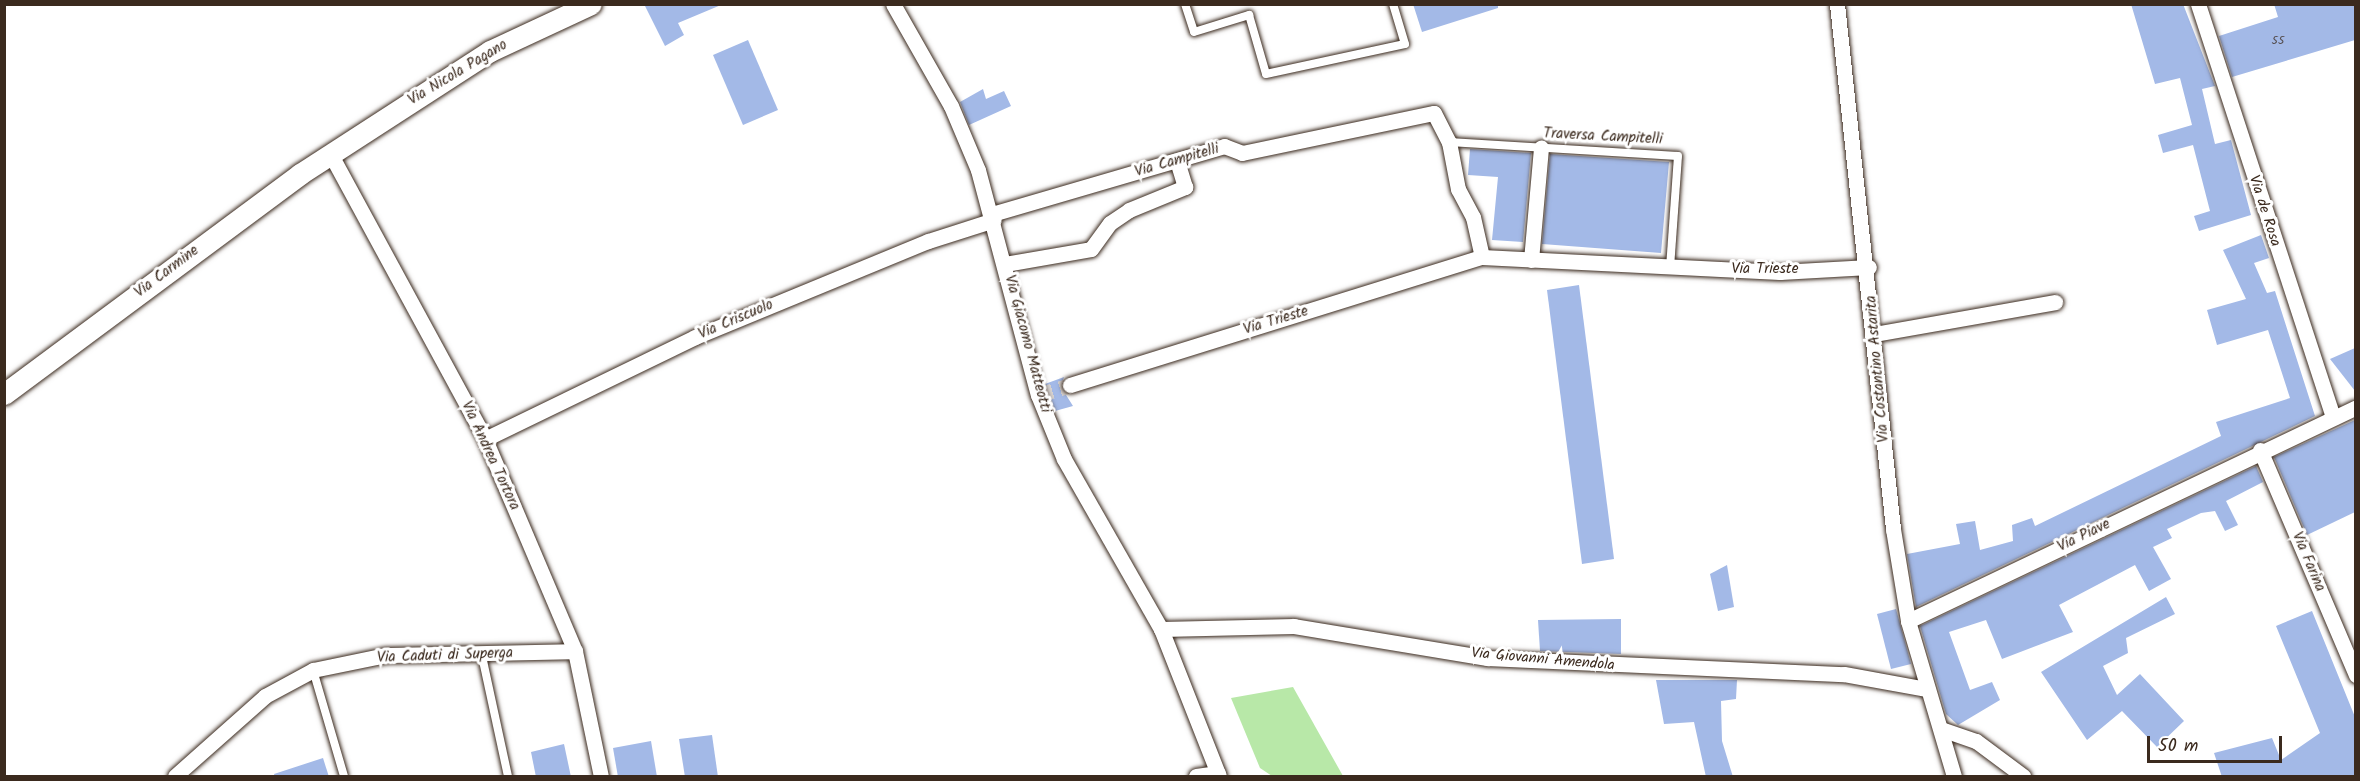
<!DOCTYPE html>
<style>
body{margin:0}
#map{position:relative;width:2360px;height:781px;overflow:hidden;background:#fff;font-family:Kalam,sans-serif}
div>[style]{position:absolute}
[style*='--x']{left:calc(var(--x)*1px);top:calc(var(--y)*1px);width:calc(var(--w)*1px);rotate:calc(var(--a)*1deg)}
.green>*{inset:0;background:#b8e8a8}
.building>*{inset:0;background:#a3b9e7}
.street-tunnel>*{height:15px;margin-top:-7.5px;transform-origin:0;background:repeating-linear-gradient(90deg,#d8d4d2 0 15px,transparent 0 23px)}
.roads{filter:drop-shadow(0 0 2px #3b2a1e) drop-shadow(0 0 2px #3b2a1e)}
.lane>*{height:8px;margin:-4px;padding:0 4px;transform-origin:4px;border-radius:4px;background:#fff}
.street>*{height:15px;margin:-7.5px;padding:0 7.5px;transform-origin:7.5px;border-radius:7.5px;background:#fff}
.secondary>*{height:21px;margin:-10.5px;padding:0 10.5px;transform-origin:10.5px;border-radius:10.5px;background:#fff}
span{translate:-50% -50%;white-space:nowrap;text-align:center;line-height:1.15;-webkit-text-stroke:6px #fff;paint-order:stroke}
.number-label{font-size:12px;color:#554e50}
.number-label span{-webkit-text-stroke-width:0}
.street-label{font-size:15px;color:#3b2a1e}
.frame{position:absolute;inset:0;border:6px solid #3b2a1e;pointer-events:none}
.scale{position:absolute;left:2147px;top:736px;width:135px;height:27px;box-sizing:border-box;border:3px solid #3b2a1e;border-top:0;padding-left:8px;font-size:18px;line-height:21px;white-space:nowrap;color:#3b2a1e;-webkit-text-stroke:4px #fff;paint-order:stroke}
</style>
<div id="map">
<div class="green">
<div style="clip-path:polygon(1293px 687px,1343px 776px,1272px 776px,1260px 768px,1231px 698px)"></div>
</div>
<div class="building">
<div style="clip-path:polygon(644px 4px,721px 4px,721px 5px,678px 23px,684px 35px,665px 46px)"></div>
<div style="clip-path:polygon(1413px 4px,1498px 4px,1498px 8px,1422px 32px)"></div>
<div style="clip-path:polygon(2131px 4px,2183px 4px,2215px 86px,2202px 89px,2215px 144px,2231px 140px,2251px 215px,2199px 231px,2194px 216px,2210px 211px,2193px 145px,2163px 153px,2158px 135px,2192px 125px,2180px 78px,2155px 84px)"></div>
<div style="clip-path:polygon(2274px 4px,2355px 4px,2355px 40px,2232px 77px,2219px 36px,2278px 17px)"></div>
<div style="clip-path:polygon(748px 40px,778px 110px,743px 125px,713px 55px)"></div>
<div style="clip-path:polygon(983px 89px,986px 99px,1004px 91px,1011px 106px,969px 125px,960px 102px)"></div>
<div style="clip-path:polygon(1470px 149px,1531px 153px,1523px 242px,1492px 240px,1498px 177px,1468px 175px)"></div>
<div style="clip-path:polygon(1550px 154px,1669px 162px,1661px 253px,1542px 244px)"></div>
<div style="clip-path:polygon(2261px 235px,2269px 258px,2254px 263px,2267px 293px,2275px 291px,2315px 416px,1916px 607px,1907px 554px,1960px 544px,1956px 524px,1975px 521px,1980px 550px,2013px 541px,2012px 525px,2032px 518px,2035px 526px,2221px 436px,2216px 422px,2290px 398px,2268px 330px,2217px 345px,2207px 310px,2246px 299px,2223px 250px)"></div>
<div style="clip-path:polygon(1579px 285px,1614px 559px,1582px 564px,1547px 290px)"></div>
<div style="clip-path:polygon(2355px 348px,2355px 391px,2330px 359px)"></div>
<div style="clip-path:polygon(1064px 377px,1061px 387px,1073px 406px,1055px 411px,1045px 384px)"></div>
<div style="clip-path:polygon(2355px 420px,2355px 512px,2307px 535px,2274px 457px)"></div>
<div style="clip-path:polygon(2256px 466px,2263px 482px,2226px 501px,2238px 525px,2225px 531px,2215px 511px,2201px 513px,2167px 529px,2172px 538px,2153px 547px,2171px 579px,2149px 591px,2135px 565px,2059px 605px,2073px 632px,2002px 659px,1986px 620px,1949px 632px,1970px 690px,1992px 682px,2000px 700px,1958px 725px,1946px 714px,1920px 626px)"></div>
<div style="clip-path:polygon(1727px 565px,1734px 607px,1718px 611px,1710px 574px)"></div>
<div style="clip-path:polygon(2166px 597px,2175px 614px,2126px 638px,2128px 653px,2103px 666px,2117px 695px,2140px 674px,2184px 721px,2157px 747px,2122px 711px,2087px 740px,2041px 672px)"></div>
<div style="clip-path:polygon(1896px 609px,1911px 664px,1891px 669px,1877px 614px)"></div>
<div style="clip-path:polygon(2312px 611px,2355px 717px,2355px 777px,2222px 777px,2214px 753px,2272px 738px,2281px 760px,2320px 733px,2276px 626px)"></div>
<div style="clip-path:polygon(1621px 619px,1621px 654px,1540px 651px,1538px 620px)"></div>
<div style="clip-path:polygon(1656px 680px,1737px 680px,1736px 699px,1721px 701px,1722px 741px,1733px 777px,1706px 777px,1694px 722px,1664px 724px)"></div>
<div style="clip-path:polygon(712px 735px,718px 777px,685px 777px,679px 739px)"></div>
<div style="clip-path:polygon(651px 741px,657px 777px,618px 777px,613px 748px)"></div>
<div style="clip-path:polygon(564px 744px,571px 777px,536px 777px,531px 752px)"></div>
<div style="clip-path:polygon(323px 758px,329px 777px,275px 777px,274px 774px)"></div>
</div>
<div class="street-tunnel">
<div style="--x:1038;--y:395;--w:34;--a:-17"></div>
</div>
<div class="roads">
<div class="lane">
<div style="--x:1185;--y:4;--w:29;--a:72"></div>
<div style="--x:1194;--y:32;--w:58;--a:-17.2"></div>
<div style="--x:1249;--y:15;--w:61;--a:73.9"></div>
<div style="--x:1266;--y:74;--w:142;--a:-12.2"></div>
<div style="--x:1405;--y:44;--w:42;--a:-106.7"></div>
<div style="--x:1449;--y:142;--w:229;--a:3.5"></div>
<div style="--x:1678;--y:156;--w:112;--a:94.1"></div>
<div style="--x:482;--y:656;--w:123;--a:77.8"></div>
<div style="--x:313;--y:670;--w:110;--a:73.7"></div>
</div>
<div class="street">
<div style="--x:893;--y:4;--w:117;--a:60.4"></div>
<div style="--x:951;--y:106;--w:69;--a:67.1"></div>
<div style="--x:978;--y:170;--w:233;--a:75.1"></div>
<div style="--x:1038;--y:395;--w:69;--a:67.9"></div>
<div style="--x:1064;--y:459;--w:196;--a:60.3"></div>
<div style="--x:1161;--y:629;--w:158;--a:68.5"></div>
<div style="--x:1837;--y:4;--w:528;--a:83.91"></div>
<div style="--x:1893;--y:529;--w:93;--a:80.7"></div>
<div style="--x:1908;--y:621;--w:162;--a:73.5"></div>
<div style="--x:2198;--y:4;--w:435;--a:71.9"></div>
<div style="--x:331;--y:155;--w:323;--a:61.5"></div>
<div style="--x:485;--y:439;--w:230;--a:67"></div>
<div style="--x:575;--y:651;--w:128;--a:78.3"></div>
<div style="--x:992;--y:214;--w:242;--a:-16.3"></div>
<div style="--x:1224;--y:146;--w:19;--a:21"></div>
<div style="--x:1242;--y:153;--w:196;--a:-11.8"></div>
<div style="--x:1434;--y:113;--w:33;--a:63"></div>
<div style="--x:1449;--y:142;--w:48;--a:79.2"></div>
<div style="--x:1458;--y:189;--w:32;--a:62"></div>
<div style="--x:1473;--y:217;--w:41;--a:77.3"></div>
<div style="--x:1531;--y:260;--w:113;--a:-84.9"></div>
<div style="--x:1005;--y:264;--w:87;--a:-9.9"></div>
<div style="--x:1091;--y:249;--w:32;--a:-54"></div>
<div style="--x:1110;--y:223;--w:23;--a:-34"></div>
<div style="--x:1129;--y:210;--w:61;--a:-22.3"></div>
<div style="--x:1185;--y:187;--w:27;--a:-107"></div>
<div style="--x:1874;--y:334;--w:184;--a:-10"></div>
<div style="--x:1070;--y:385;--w:431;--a:-17.3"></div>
<div style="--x:1482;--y:257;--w:298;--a:2.9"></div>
<div style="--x:1780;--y:272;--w:89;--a:-3.2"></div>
<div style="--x:485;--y:439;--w:233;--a:-25.9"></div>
<div style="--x:695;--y:337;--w:252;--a:-22.4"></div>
<div style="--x:928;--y:241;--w:69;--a:-17.7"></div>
<div style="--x:2260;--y:450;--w:245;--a:66.9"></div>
<div style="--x:1908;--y:621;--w:496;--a:-25.5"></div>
<div style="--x:1161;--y:629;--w:133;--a:-1.3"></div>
<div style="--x:1294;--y:626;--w:196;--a:9.4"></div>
<div style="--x:1487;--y:658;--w:357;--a:2.6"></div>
<div style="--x:1844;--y:674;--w:83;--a:10.4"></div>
<div style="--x:1941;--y:729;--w:37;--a:19"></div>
<div style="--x:1976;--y:741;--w:59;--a:36.7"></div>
<div style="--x:175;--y:776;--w:120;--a:-41.6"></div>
<div style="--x:265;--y:696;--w:55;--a:-28.4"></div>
<div style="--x:313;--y:670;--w:75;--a:-11.6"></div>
<div style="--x:386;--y:655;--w:189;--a:-1.2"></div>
<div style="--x:1196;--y:776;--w:22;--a:-8"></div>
</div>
<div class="secondary">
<div style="--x:4;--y:394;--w:369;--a:-36.6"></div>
<div style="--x:300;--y:174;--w:226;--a:-32.9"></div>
<div style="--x:490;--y:51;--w:111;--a:-25"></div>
</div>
</div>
<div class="number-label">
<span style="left:2278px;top:41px">55</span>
</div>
<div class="street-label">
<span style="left:458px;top:73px;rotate:-31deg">Via Nicola Pagano</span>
<span style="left:1603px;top:137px;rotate:3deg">Traversa Campitelli</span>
<span style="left:1177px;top:161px;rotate:-16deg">Via Campitelli</span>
<span style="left:2264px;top:211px;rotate:72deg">Via de Rosa</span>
<span style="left:1765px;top:270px">Via Trieste</span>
<span style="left:167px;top:272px;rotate:-37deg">Via Carmine</span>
<span style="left:736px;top:320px;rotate:-23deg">Via Criscuolo</span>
<span style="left:1276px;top:321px;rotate:-17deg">Via Trieste</span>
<span style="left:1027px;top:344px;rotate:75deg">Via Giacomo Matteotti</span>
<span style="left:1878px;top:369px;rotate:-95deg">Via Costantino Astarita</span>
<span style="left:490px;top:456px;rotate:65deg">Via Andrea Tortora</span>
<span style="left:2084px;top:536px;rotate:-26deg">Via Piave</span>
<span style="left:2308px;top:562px;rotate:67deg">Via Farina</span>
<span style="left:445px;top:656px;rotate:-2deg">Via Caduti di Superga</span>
<span style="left:1543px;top:660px;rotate:5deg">Via Giovanni Amendola</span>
</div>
<div class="frame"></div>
<div class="scale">50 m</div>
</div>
